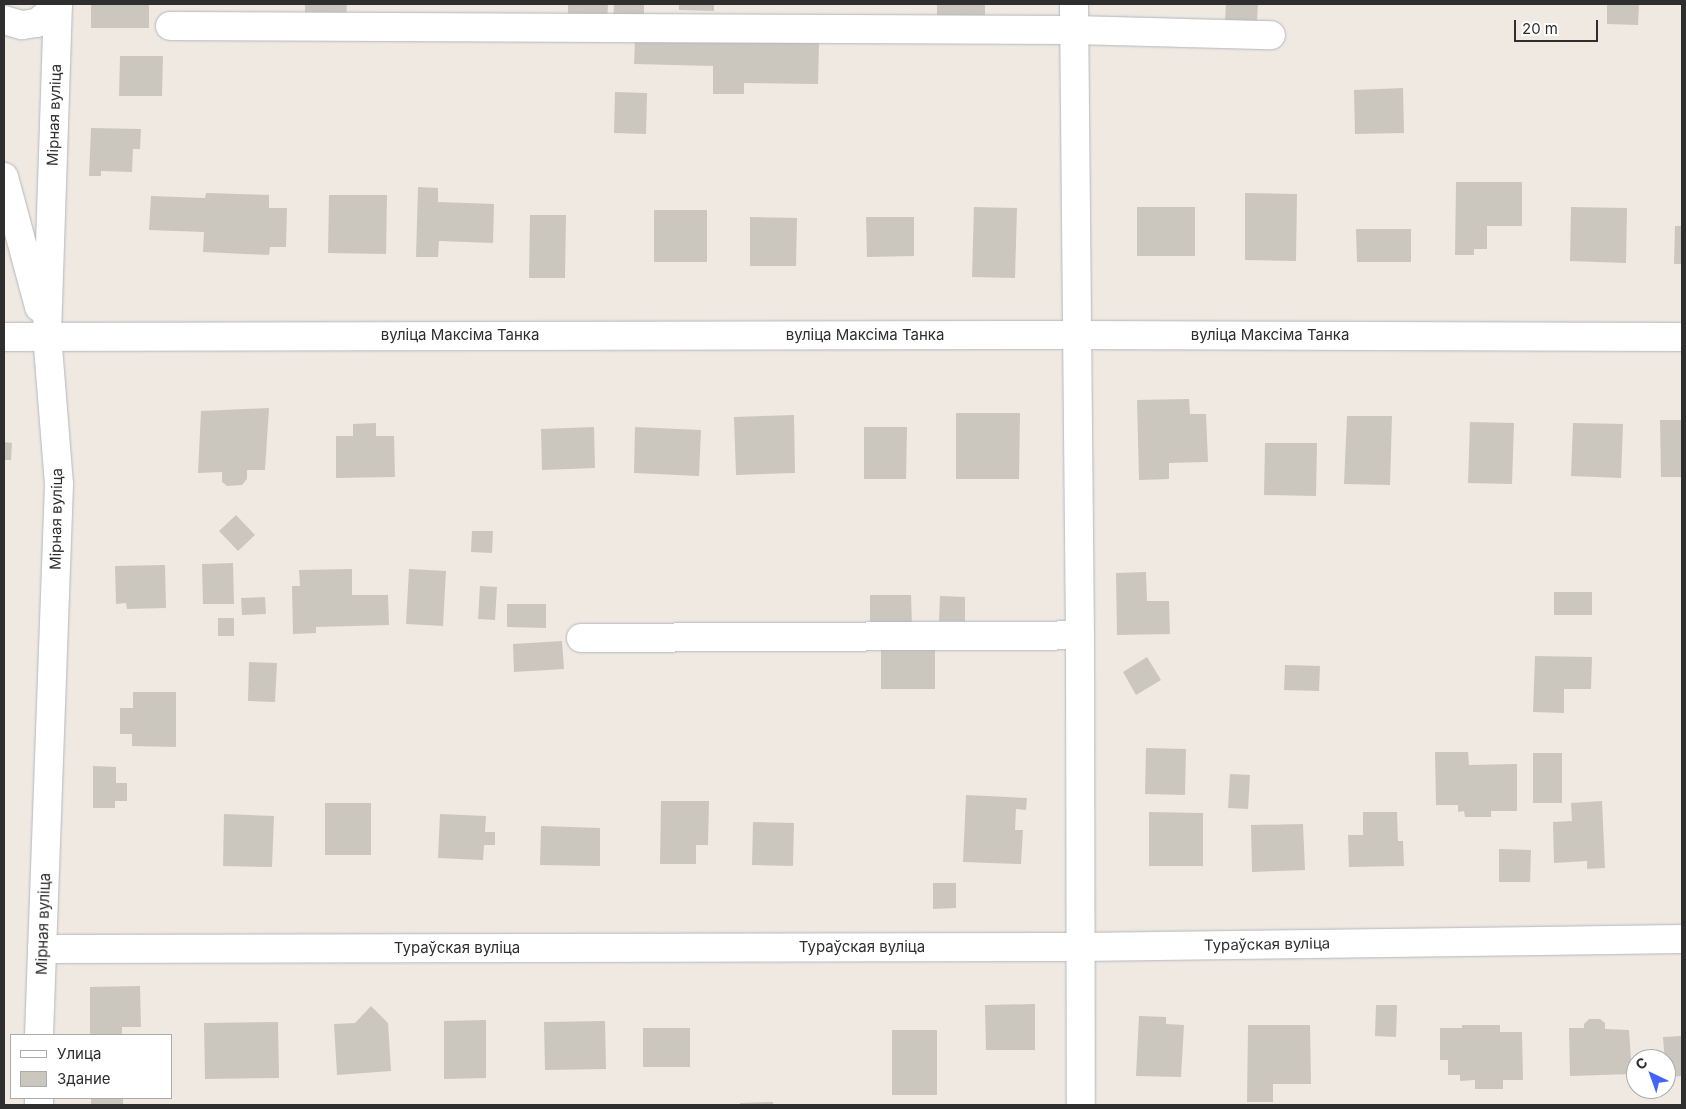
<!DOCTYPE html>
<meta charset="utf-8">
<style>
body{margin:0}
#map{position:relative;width:1686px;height:1109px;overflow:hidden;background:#efe9e1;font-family:Inter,sans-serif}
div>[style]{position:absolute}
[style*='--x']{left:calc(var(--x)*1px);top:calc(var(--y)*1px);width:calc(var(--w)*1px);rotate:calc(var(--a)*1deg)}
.building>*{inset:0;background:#cbc7bf}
.roads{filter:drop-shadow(0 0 1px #b4b7c1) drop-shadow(0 0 1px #b4b7c1)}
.minor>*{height:28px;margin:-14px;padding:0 14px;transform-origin:14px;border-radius:14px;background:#fff}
span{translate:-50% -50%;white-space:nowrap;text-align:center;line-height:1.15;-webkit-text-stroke:4.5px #fff;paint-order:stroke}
.street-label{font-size:15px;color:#2e2e2e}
.frame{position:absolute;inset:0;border:5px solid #2e2e2e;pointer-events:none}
.legend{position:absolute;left:10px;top:1034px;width:162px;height:65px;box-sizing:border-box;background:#fff;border:1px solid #ababab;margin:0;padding:6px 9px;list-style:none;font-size:15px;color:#2e2e2e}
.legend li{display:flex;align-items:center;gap:10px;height:25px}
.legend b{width:25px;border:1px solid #ababab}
.north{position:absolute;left:1626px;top:1049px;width:50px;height:50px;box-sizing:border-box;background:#fff;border:1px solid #ababab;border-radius:50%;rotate:318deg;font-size:14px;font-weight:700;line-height:20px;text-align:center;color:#2e2e2e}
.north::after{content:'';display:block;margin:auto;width:18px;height:22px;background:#4264fb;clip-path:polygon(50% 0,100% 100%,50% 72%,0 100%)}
.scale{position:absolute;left:1514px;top:20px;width:84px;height:22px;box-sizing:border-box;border:2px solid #2e2e2e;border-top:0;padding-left:6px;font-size:15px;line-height:18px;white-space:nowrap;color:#2e2e2e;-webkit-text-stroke:4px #fff;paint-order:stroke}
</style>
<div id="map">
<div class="building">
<div style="clip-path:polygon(91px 4px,149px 4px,149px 28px,91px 28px)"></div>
<div style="clip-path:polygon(305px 4px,347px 4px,346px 17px,305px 16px)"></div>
<div style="clip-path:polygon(568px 4px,608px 4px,607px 22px,568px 21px)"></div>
<div style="clip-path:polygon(679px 4px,714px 4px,714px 11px,679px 10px)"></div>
<div style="clip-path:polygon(937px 4px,985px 4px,985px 20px,937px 19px)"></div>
<div style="clip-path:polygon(1226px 4px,1258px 4px,1257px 21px,1225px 20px)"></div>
<div style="clip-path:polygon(1607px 4px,1639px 4px,1638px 25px,1607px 24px)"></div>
<div style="clip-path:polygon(614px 5px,644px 5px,644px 23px,613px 22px)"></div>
<div style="clip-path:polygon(635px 39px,819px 43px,818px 84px,744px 83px,744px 94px,713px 94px,713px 66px,634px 64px)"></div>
<div style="clip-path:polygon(120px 56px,163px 56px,162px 96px,119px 96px)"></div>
<div style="clip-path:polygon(1403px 88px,1404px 133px,1355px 134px,1354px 90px)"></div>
<div style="clip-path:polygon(615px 92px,647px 93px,646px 134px,614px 133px)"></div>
<div style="clip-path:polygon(91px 128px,141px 129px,140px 149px,133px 149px,132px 172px,101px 171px,101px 176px,89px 176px)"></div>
<div style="clip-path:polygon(1456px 182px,1522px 182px,1522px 226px,1487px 226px,1487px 249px,1474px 249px,1474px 255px,1455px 255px)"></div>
<div style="clip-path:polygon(418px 187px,438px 188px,438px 202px,494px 204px,493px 243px,439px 241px,438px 257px,416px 257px)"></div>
<div style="clip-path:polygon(206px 193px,269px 195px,269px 208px,287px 208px,286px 247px,270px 247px,269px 255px,203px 252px,204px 232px,149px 230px,151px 196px,205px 198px)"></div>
<div style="clip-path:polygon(1245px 193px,1297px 194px,1296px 261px,1245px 260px)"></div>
<div style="clip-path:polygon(329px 195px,387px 195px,386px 254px,328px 253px)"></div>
<div style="clip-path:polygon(974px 207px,1017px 208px,1015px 278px,972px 277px)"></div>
<div style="clip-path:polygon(1137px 207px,1195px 207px,1195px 256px,1137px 256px)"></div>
<div style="clip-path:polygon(1571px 207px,1627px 208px,1626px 263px,1570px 261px)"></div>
<div style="clip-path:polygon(654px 210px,707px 210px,707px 262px,654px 262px)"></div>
<div style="clip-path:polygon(530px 215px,566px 215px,565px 278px,529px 278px)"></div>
<div style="clip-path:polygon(750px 217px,797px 218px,796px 266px,750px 266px)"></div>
<div style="clip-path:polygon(866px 217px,914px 217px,914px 256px,867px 257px)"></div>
<div style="clip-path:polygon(1675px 226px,1682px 226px,1682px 264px,1674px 264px)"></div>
<div style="clip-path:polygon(1356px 229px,1411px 229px,1411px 262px,1357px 262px)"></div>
<div style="clip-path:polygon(1189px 399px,1190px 414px,1206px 414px,1208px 462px,1169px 463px,1169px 479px,1139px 480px,1137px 400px)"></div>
<div style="clip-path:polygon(269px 408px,265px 470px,247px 470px,247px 479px,242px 485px,227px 486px,222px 482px,222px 472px,198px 473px,201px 411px)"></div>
<div style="clip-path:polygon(956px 413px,1020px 413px,1019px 479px,956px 479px)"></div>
<div style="clip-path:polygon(794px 415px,795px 473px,736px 475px,734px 417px)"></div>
<div style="clip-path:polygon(1347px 416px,1392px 416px,1390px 485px,1344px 484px)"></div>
<div style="clip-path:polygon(1660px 420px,1682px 420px,1682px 477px,1661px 477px)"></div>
<div style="clip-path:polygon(1470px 422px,1514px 423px,1512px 484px,1468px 483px)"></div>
<div style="clip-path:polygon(376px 423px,376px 436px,394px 436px,395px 477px,336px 478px,336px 436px,353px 436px,353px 424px)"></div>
<div style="clip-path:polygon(1573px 423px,1623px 424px,1621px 478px,1571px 476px)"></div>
<div style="clip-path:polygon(594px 427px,595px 468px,542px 470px,541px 429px)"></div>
<div style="clip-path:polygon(635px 427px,701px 430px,699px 476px,634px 473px)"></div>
<div style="clip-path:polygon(864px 427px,907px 427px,906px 479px,864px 479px)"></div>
<div style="clip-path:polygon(4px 442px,12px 443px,11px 460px,4px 460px)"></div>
<div style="clip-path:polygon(1265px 443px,1317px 443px,1316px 496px,1264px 495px)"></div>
<div style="clip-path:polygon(236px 515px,255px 535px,238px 551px,219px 531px)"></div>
<div style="clip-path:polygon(472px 531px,493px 531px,492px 553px,471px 552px)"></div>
<div style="clip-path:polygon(233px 563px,234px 604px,203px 604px,202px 564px)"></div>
<div style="clip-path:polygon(165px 565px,166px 608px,127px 609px,126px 603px,116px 604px,115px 566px)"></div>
<div style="clip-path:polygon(352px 569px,352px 595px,388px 595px,389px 625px,316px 627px,316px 633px,293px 634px,292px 586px,300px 586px,299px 570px)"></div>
<div style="clip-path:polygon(409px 569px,446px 571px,443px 626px,406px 624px)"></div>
<div style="clip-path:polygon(1146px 572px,1147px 601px,1169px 601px,1170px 634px,1117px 635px,1116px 573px)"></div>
<div style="clip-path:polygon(480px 586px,497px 587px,495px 620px,478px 619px)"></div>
<div style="clip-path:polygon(1554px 592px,1592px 592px,1592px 615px,1554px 615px)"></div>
<div style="clip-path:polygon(870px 595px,911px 595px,912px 626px,870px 627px)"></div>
<div style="clip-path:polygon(940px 596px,965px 597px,965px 621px,939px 621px)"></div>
<div style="clip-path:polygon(265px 597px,266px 614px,242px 615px,241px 598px)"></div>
<div style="clip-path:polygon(507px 604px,546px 604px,546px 628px,507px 627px)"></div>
<div style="clip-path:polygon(218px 618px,234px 618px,234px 636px,218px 636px)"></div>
<div style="clip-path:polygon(562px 641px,564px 669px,514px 672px,513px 644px)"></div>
<div style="clip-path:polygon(881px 650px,935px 650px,935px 689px,881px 689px)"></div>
<div style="clip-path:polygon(1535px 656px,1592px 657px,1591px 689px,1564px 689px,1564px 713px,1533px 712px)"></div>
<div style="clip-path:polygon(1147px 657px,1161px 680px,1136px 695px,1123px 672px)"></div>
<div style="clip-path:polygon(249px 662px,277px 663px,275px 702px,248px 701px)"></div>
<div style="clip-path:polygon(1285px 665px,1320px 666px,1319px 691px,1284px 690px)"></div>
<div style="clip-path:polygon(133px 692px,176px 692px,176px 747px,132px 746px,132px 734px,120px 734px,120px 708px,133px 708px)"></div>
<div style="clip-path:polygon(1146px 748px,1186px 749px,1185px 795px,1145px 794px)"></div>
<div style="clip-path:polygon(1435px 752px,1468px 752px,1469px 765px,1517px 764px,1517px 811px,1491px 811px,1491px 817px,1465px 817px,1464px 811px,1458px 812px,1458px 805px,1436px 805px)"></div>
<div style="clip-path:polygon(1533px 753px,1562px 753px,1562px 803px,1533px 803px)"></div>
<div style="clip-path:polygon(93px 766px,116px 767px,116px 783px,127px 783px,127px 801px,115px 801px,115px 808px,93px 808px)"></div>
<div style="clip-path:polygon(1230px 774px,1250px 775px,1248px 809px,1228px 808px)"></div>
<div style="clip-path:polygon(966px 795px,1027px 798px,1026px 810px,1016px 809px,1015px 830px,1023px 830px,1021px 864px,963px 862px)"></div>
<div style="clip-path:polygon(661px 801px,709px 801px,708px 845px,696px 845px,696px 864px,660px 864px)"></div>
<div style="clip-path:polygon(1602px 801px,1605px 868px,1587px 869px,1587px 861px,1554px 863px,1553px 822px,1572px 821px,1571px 803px)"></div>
<div style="clip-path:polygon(325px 803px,371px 803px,371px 855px,325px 855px)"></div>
<div style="clip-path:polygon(1149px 812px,1203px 813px,1203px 866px,1149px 866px)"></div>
<div style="clip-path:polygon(1363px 812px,1397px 812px,1398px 841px,1403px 841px,1404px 866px,1349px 867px,1348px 835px,1363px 835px)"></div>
<div style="clip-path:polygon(224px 814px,274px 816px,272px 867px,223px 866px)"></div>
<div style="clip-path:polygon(440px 814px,486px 816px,485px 832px,495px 832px,495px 845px,484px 845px,483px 860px,438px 858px)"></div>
<div style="clip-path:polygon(753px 822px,794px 823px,793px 866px,752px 865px)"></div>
<div style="clip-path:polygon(1303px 824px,1305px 870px,1252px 872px,1251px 825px)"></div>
<div style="clip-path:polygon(541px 826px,600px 828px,600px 866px,540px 865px)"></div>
<div style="clip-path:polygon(1499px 849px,1531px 850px,1530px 882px,1499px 882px)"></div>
<div style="clip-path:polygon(933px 883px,956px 883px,956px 908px,933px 909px)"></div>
<div style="clip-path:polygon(140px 986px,141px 1027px,122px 1027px,122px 1035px,90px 1035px,90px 987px)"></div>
<div style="clip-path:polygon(1035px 1004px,1035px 1050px,986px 1050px,985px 1005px)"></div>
<div style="clip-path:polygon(1376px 1005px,1397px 1005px,1396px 1037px,1375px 1036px)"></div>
<div style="clip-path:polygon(371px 1006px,388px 1023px,391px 1071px,337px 1075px,334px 1024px,355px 1023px)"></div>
<div style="clip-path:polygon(1139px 1016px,1166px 1017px,1166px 1024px,1184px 1025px,1181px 1077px,1136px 1076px)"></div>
<div style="clip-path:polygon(1589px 1019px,1600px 1019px,1605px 1023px,1605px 1029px,1629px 1030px,1632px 1074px,1570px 1076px,1569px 1028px,1584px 1028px,1584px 1024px)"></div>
<div style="clip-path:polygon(486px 1020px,486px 1078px,444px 1079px,444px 1021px)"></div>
<div style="clip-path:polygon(605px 1021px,606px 1069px,545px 1070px,544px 1022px)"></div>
<div style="clip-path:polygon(278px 1022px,279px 1078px,205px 1079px,204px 1023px)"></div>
<div style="clip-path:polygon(1248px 1025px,1310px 1025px,1311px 1084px,1273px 1084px,1273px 1102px,1247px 1102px)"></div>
<div style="clip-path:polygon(1462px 1025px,1500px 1025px,1500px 1032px,1522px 1032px,1523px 1080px,1503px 1080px,1503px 1089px,1475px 1089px,1475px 1080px,1460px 1081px,1460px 1075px,1448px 1075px,1448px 1060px,1440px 1060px,1440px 1028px,1462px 1028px)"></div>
<div style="clip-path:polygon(643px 1028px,690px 1028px,690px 1067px,643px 1067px)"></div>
<div style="clip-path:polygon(892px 1030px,937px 1030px,937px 1095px,892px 1095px)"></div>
<div style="clip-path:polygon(1682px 1036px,1682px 1076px,1666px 1077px,1663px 1037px)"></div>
<div style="clip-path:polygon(91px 1098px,123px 1098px,123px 1105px,91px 1105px)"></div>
<div style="clip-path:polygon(773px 1102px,773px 1105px,740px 1105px,740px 1103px)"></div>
</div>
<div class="roads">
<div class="minor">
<div style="--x:1074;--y:4;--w:631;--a:89.46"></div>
<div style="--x:1080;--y:635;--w:470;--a:89.9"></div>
<div style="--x:4;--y:20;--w:19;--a:16"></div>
<div style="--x:22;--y:25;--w:15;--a:-8"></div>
<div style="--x:37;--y:23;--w:28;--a:-41"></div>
<div style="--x:170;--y:26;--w:904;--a:0.25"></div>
<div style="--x:1074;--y:30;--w:197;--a:1.5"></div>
<div style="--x:4;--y:177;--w:135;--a:74.9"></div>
<div style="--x:4;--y:337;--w:1073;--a:-0.11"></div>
<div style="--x:1077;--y:335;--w:605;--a:0.19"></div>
<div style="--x:581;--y:638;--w:499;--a:-0.3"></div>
<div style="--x:42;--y:949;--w:1039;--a:-0.11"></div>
<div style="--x:1081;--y:947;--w:601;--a:-0.76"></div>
<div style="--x:39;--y:1035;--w:551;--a:-87.92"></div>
<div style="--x:59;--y:484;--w:149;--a:-94.6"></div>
<div style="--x:47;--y:335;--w:331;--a:-88.1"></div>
<div style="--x:39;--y:1098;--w:7;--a:90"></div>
</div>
</div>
<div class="street-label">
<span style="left:54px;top:115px;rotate:-88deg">Мірная вуліца</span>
<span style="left:460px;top:335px">вуліца Максіма Танка</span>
<span style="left:865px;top:335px">вуліца Максіма Танка</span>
<span style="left:1270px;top:335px">вуліца Максіма Танка</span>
<span style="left:56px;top:519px;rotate:-89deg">Мірная вуліца</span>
<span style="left:43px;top:924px;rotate:-88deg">Мірная вуліца</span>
<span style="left:1267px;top:944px;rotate:-1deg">Тураўская вуліца</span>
<span style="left:862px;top:947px">Тураўская вуліца</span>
<span style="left:457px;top:948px">Тураўская вуліца</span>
</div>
<div class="frame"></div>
<ul class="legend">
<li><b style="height:6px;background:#fff"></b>Улица</li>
<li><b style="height:14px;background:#cbc7bf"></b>Здание</li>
</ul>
<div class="north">С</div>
<div class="scale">20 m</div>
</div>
